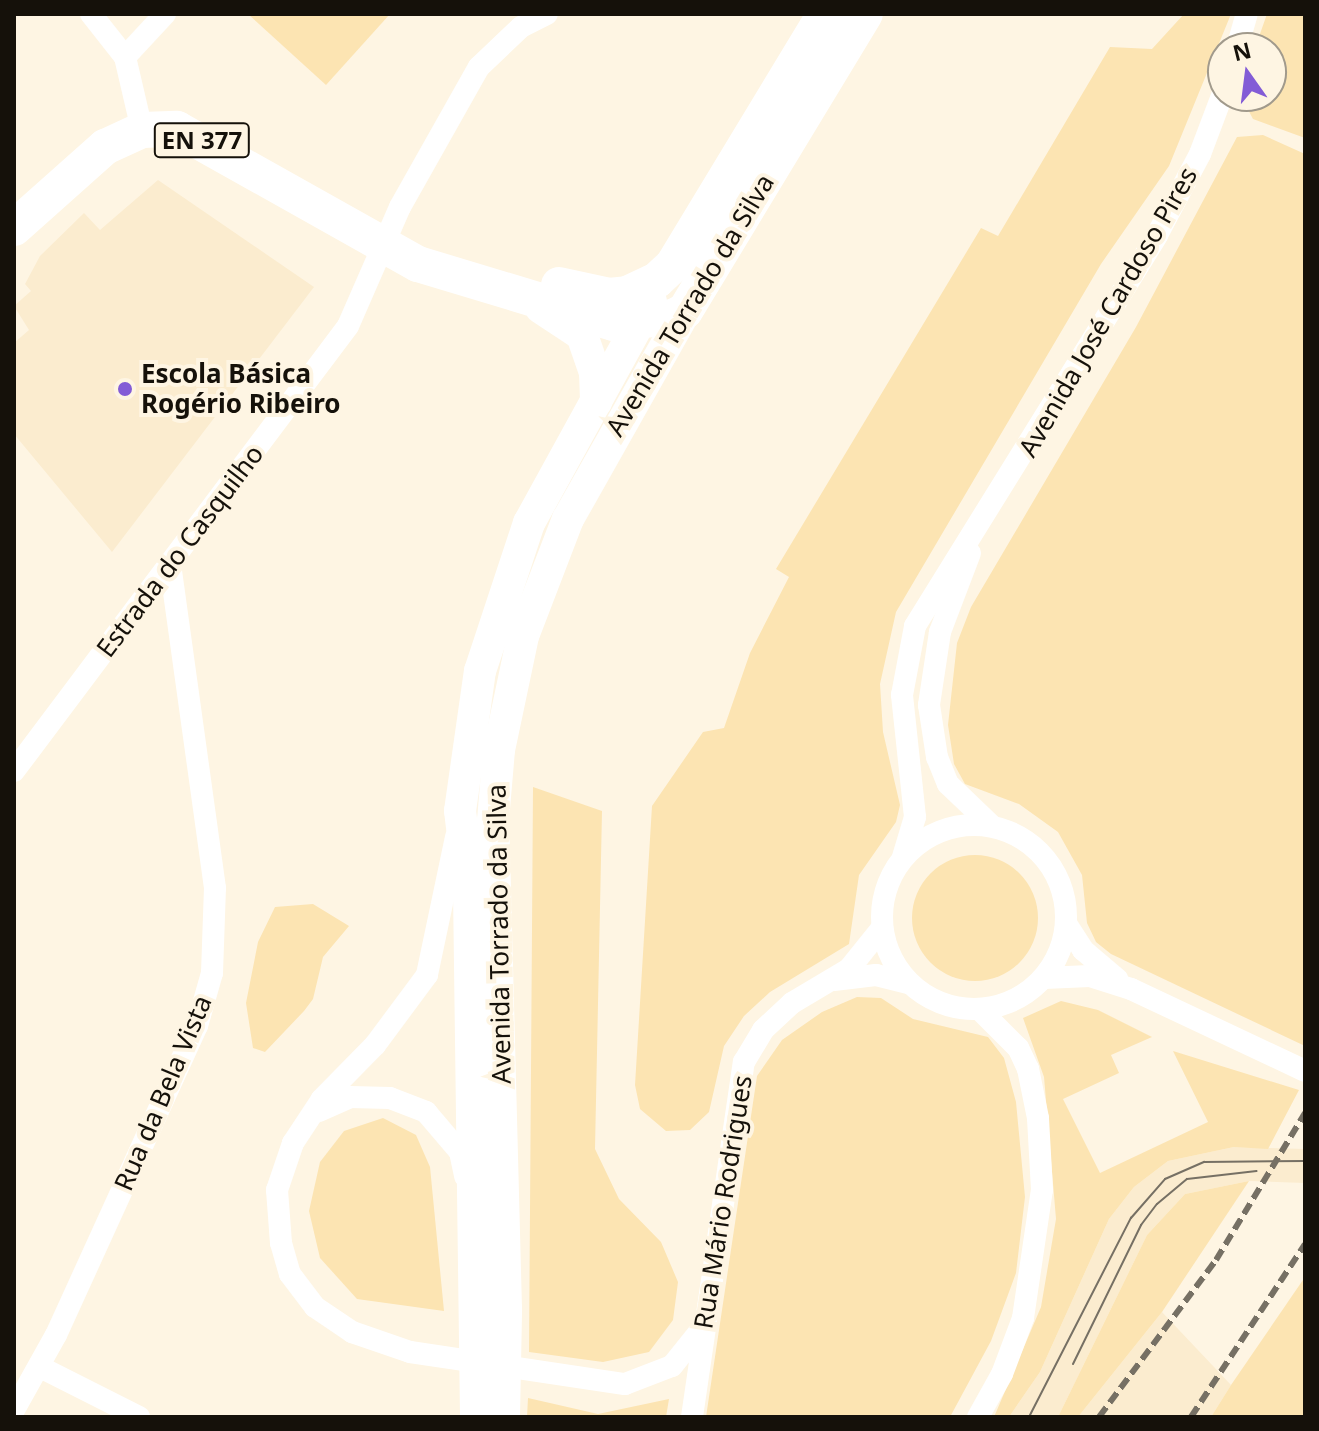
<!DOCTYPE html>
<meta charset="utf-8">
<style>
body{margin:0}
#map{position:relative;width:1319px;height:1431px;overflow:hidden;background:#fef5e3;font-family:"Noto Sans",sans-serif}
div>[style]{position:absolute}
[style*='--x']{left:calc(var(--x)*1px);top:calc(var(--y)*1px);width:calc(var(--w)*1px);rotate:calc(var(--a)*1deg)}
.built>*{inset:0;background:#fbeccf}
.green>*{inset:0;background:#fce4b2}
.round{border-radius:50%}
.minor>*{height:22px;margin:-11px;padding:0 11px;transform-origin:11px;border-radius:11px;background:#fff}
.minor>.ring{margin:-11px;padding:0;box-sizing:content-box;background:none;border:22px solid #fff;border-radius:50%}
.secondary>*{height:32px;margin:-16px;padding:0 16px;transform-origin:16px;border-radius:16px;background:#fff}
.primary>*{height:36px;margin:-18px;padding:0 18px;transform-origin:18px;border-radius:18px;background:#fff}
.tram>*{height:2px;margin:-1px;padding:0 1px;transform-origin:1px;border-radius:1px;background:#767064}
.rail>*{height:6px;margin-top:-3px;transform-origin:0;background:repeating-linear-gradient(90deg,#767064 0 12px,transparent 0 18px)}
.dots>*{width:22px;height:22px;translate:-50% -50%;box-sizing:border-box;border:4px solid #fef5e3;border-radius:50%}
span{translate:-50% -50%;white-space:nowrap;text-align:center;line-height:1.15;-webkit-text-stroke:8px #fef5e3;paint-order:stroke}
.shield-label span{padding:2px 6px;background:#fef5e3;border:2px solid;border-radius:6px;-webkit-text-stroke-width:0}
.shield-label{font-size:24px;color:#15110a;font-weight:700}
.street-label{font-size:26px;color:#15110a}
.poi-label{font-size:26px;color:#15110a;font-weight:700}
.left{translate:0 -50%;text-align:left}
.frame{position:absolute;inset:0;border:16px solid #15110a;pointer-events:none}
.north{position:absolute;left:1207px;top:32px;width:80px;height:80px;box-sizing:border-box;background:#fef5e3;border:2px solid #a19a8c;border-radius:50%;rotate:346deg;font-size:22px;font-weight:700;line-height:32px;text-align:center;color:#15110a}
.north::after{content:'';display:block;margin:auto;width:28px;height:36px;background:#835cd6;clip-path:polygon(50% 0,100% 100%,50% 72%,0 100%)}
</style>
<div id="map">
<div class="built">
<div style="clip-path:polygon(158px 180px,314px 287px,112px 552px,14px 434px,14px 343px,29px 330px,14px 306px,31px 291px,25px 284px,40px 256px,84px 213px,100px 230px)"></div>
<div style="clip-path:polygon(1234px 1147px,1305px 1149px,1305px 1183px,1249px 1181px,1185px 1194px,1147px 1235px,1058px 1417px,1009px 1417px,1040px 1372px,1109px 1219px,1134px 1187px,1168px 1161px)"></div>
<div style="clip-path:polygon(1162px 1312px,1231px 1385px,1211px 1417px,1078px 1417px)"></div>
</div>
<div class="green">
<div style="clip-path:polygon(248px 14px,390px 14px,326px 85px)"></div>
<div style="clip-path:polygon(1184px 14px,1231px 14px,1169px 166px,1101px 264px,896px 612px,880px 684px,883px 732px,900px 805px,896px 822px,859px 875px,849px 944px,770px 992px,744px 1016px,724px 1046px,709px 1112px,690px 1130px,666px 1131px,640px 1109px,635px 1085px,652px 806px,703px 732px,724px 728px,750px 653px,789px 577px,776px 569px,981px 228px,998px 236px,1110px 47px,1152px 49px)"></div>
<div style="clip-path:polygon(1267px 14px,1305px 14px,1305px 138px,1253px 119px,1243px 100px,1271px 96px,1271px 48px,1255px 48px)"></div>
<div style="clip-path:polygon(1263px 135px,1305px 154px,1305px 1046px,1111px 954px,1096px 942px,1087px 923px,1082px 875px,1058px 832px,1019px 804px,965px 784px,954px 764px,948px 725px,957px 643px,971px 607px,1136px 327px,1237px 137px)"></div>
<div style="clip-path:polygon(533px 787px,602px 811px,595px 1149px,619px 1199px,661px 1242px,678px 1282px,673px 1320px,649px 1352px,603px 1362px,529px 1352px)"></div>
<div class="round" style="left:912px;top:855px;width:126px;height:126px"></div>
<div style="clip-path:polygon(313px 904px,349px 926px,323px 957px,313px 999px,304px 1011px,265px 1052px,253px 1048px,246px 1003px,258px 942px,275px 907px)"></div>
<div style="clip-path:polygon(857px 997px,881px 998px,913px 1019px,988px 1037px,1004px 1058px,1016px 1102px,1025px 1197px,1016px 1273px,991px 1341px,950px 1417px,706px 1417px,757px 1076px,782px 1040px,822px 1012px)"></div>
<div style="clip-path:polygon(1061px 1001px,1098px 1010px,1152px 1037px,1111px 1055px,1119px 1073px,1063px 1099px,1100px 1173px,1208px 1122px,1173px 1051px,1299px 1090px,1268px 1149px,1234px 1147px,1168px 1161px,1134px 1187px,1109px 1219px,1040px 1372px,1009px 1417px,994px 1417px,1041px 1307px,1056px 1219px,1044px 1077px,1023px 1018px)"></div>
<div style="clip-path:polygon(383px 1118px,416px 1135px,430px 1167px,444px 1311px,357px 1299px,320px 1258px,309px 1211px,320px 1162px,344px 1131px)"></div>
<div style="clip-path:polygon(1249px 1181px,1162px 1312px,1078px 1417px,1058px 1417px,1147px 1235px,1185px 1194px)"></div>
<div style="clip-path:polygon(1305px 1277px,1305px 1417px,1211px 1417px,1231px 1385px)"></div>
<div style="clip-path:polygon(528px 1398px,598px 1414px,669px 1399px,666px 1417px,527px 1417px)"></div>
</div>
<div class="minor">
<div style="--x:91;--y:14;--w:55;--a:51.7"></div>
<div style="--x:125;--y:57;--w:75;--a:76.9"></div>
<div style="--x:1237;--y:48;--w:35;--a:-74"></div>
<div style="--x:125;--y:57;--w:59;--a:-47.1"></div>
<div style="--x:970;--y:553;--w:85;--a:110.8"></div>
<div style="--x:940;--y:632;--w:74;--a:98.6"></div>
<div style="--x:929;--y:705;--w:53;--a:81.3"></div>
<div style="--x:937;--y:757;--w:29;--a:68"></div>
<div style="--x:948;--y:784;--w:61;--a:43.7"></div>
<div style="--x:14;--y:771;--w:556;--a:-53.11"></div>
<div style="--x:348;--y:326;--w:130;--a:-66.4"></div>
<div style="--x:400;--y:207;--w:161;--a:-60.6"></div>
<div style="--x:479;--y:67;--w:58;--a:-43.6"></div>
<div style="--x:521;--y:27;--w:29;--a:-27"></div>
<div class="ring" style="left:882px;top:825px;width:162px;height:162px"></div>
<div style="--x:456;--y:837;--w:141;--a:101.9"></div>
<div style="--x:427;--y:975;--w:87;--a:126.6"></div>
<div style="--x:375;--y:1045;--w:76;--a:134.5"></div>
<div style="--x:322;--y:1099;--w:53;--a:123.4"></div>
<div style="--x:293;--y:1143;--w:50;--a:108.8"></div>
<div style="--x:277;--y:1190;--w:53;--a:85.7"></div>
<div style="--x:281;--y:1243;--w:32;--a:74"></div>
<div style="--x:290;--y:1274;--w:41;--a:52.9"></div>
<div style="--x:315;--y:1307;--w:45;--a:34"></div>
<div style="--x:352;--y:1332;--w:61;--a:19"></div>
<div style="--x:410;--y:1352;--w:217;--a:8.5"></div>
<div style="--x:625;--y:1384;--w:50;--a:-21"></div>
<div style="--x:672;--y:1366;--w:51;--a:-51.3"></div>
<div style="--x:903;--y:857;--w:42;--a:-73.3"></div>
<div style="--x:915;--y:817;--w:123;--a:-96.1"></div>
<div style="--x:902;--y:695;--w:70;--a:-79.3"></div>
<div style="--x:915;--y:626;--w:460;--a:-58.2"></div>
<div style="--x:1157;--y:235;--w:92;--a:-62"></div>
<div style="--x:1200;--y:154;--w:65;--a:-69.3"></div>
<div style="--x:1067;--y:925;--w:30;--a:57"></div>
<div style="--x:1083;--y:950;--w:45;--a:40.5"></div>
<div style="--x:1044;--y:978;--w:46;--a:-2.5"></div>
<div style="--x:1090;--y:976;--w:43;--a:17.6"></div>
<div style="--x:1131;--y:989;--w:192;--a:25.2"></div>
<div style="--x:834;--y:980;--w:42;--a:-6.8"></div>
<div style="--x:876;--y:975;--w:33;--a:14"></div>
<div style="--x:319;--y:1111;--w:34;--a:-24"></div>
<div style="--x:350;--y:1097;--w:40;--a:1.4"></div>
<div style="--x:390;--y:1098;--w:39;--a:21"></div>
<div style="--x:426;--y:1112;--w:52;--a:49.6"></div>
<div style="--x:460;--y:1152;--w:25;--a:78"></div>
<div style="--x:40;--y:1367;--w:111;--a:26.8"></div>
<div style="--x:14;--y:1410;--w:86;--a:-60.8"></div>
<div style="--x:56;--y:1335;--w:340;--a:-65.5"></div>
<div style="--x:197;--y:1026;--w:55;--a:-74.2"></div>
<div style="--x:212;--y:973;--w:85;--a:-88"></div>
<div style="--x:215;--y:888;--w:328;--a:-97.9"></div>
<div style="--x:692;--y:1417;--w:359;--a:-81.7"></div>
<div style="--x:744;--y:1062;--w:37;--a:-59"></div>
<div style="--x:763;--y:1030;--w:40;--a:-43"></div>
<div style="--x:792;--y:1003;--w:66;--a:-30.8"></div>
<div style="--x:849;--y:969;--w:53;--a:-51.2"></div>
<div style="--x:978;--y:1417;--w:49;--a:-60.8"></div>
<div style="--x:1002;--y:1374;--w:60;--a:-69.4"></div>
<div style="--x:1023;--y:1318;--w:129;--a:-81.6"></div>
<div style="--x:1042;--y:1190;--w:72;--a:-93.2"></div>
<div style="--x:1038;--y:1118;--w:50;--a:-101.5"></div>
<div style="--x:1028;--y:1069;--w:23;--a:-115"></div>
<div style="--x:1018;--y:1048;--w:54;--a:-135"></div>
</div>
<div class="secondary">
<div style="--x:541;--y:308;--w:49;--a:33.4"></div>
<div style="--x:582;--y:335;--w:39;--a:71"></div>
<div style="--x:595;--y:372;--w:30;--a:88"></div>
<div style="--x:476;--y:1417;--w:531;--a:-90.76"></div>
<div style="--x:469;--y:886;--w:76;--a:-96.8"></div>
<div style="--x:460;--y:811;--w:141;--a:-81.9"></div>
<div style="--x:480;--y:671;--w:156;--a:-71.7"></div>
<div style="--x:529;--y:523;--w:253;--a:-61.2"></div>
<div style="--x:504;--y:1417;--w:108;--a:-88.9"></div>
<div style="--x:506;--y:1309;--w:489;--a:-91.5"></div>
<div style="--x:493;--y:820;--w:70;--a:-85.1"></div>
<div style="--x:499;--y:750;--w:116;--a:-78.1"></div>
<div style="--x:523;--y:636;--w:125;--a:-69"></div>
<div style="--x:568;--y:519;--w:239;--a:-60.6"></div>
</div>
<div class="primary">
<div style="--x:14;--y:228;--w:122;--a:-41.7"></div>
<div style="--x:105;--y:147;--w:41;--a:-24.7"></div>
<div style="--x:142;--y:130;--w:35;--a:-2"></div>
<div style="--x:177;--y:129;--w:276;--a:29.3"></div>
<div style="--x:418;--y:264;--w:205;--a:16.8"></div>
<div style="--x:614;--y:323;--w:59;--a:-5.8"></div>
<div style="--x:673;--y:317;--w:13;--a:-27"></div>
<div style="--x:685;--y:311;--w:347;--a:-58.8"></div>
<div style="--x:559;--y:285;--w:51;--a:12.4"></div>
<div style="--x:609;--y:296;--w:18;--a:-6"></div>
<div style="--x:627;--y:294;--w:33;--a:-25"></div>
<div style="--x:657;--y:280;--w:22;--a:-43"></div>
<div style="--x:673;--y:265;--w:293;--a:-58.8"></div>
</div>
<div class="tram">
<div style="--x:1073;--y:1364;--w:155;--a:-63.9"></div>
<div style="--x:1141;--y:1225;--w:26;--a:-53"></div>
<div style="--x:1157;--y:1204;--w:39;--a:-40"></div>
<div style="--x:1187;--y:1179;--w:70;--a:-6.5"></div>
<div style="--x:1029;--y:1417;--w:224;--a:-62.9"></div>
<div style="--x:1131;--y:1218;--w:52;--a:-48.9"></div>
<div style="--x:1165;--y:1179;--w:43;--a:-23.6"></div>
<div style="--x:1204;--y:1162;--w:101;--a:-0.6"></div>
</div>
<div class="rail">
<div style="--x:1099;--y:1417;--w:196;--a:-53.3"></div>
<div style="--x:1216;--y:1260;--w:172;--a:-58.8"></div>
<div style="--x:1191;--y:1417;--w:207;--a:-56.6"></div>
</div>
<div class="dots">
<div style="left:125px;top:389px;background:#835cd6"></div>
</div>
<div class="shield-label">
<span style="left:202px;top:140px">EN 377</span>
</div>
<div class="street-label">
<span style="left:690px;top:305px;rotate:-59deg">Avenida Torrado da Silva</span>
<span style="left:1108px;top:312px;rotate:-60deg">Avenida José Cardoso Pires</span>
<span style="left:180px;top:551px;rotate:-53deg">Estrada do Casquilho</span>
<span style="left:499px;top:934px;rotate:-91deg">Avenida Torrado da Silva</span>
<span style="left:163px;top:1093px;rotate:-67deg">Rua da Bela Vista</span>
<span style="left:723px;top:1202px;rotate:-81deg">Rua Mário Rodrigues</span>
</div>
<div class="poi-label">
<span class="left" style="left:141px;top:389px">Escola Básica<br>Rogério Ribeiro</span>
</div>
<div class="frame"></div>
<div class="north">N</div>
</div>
